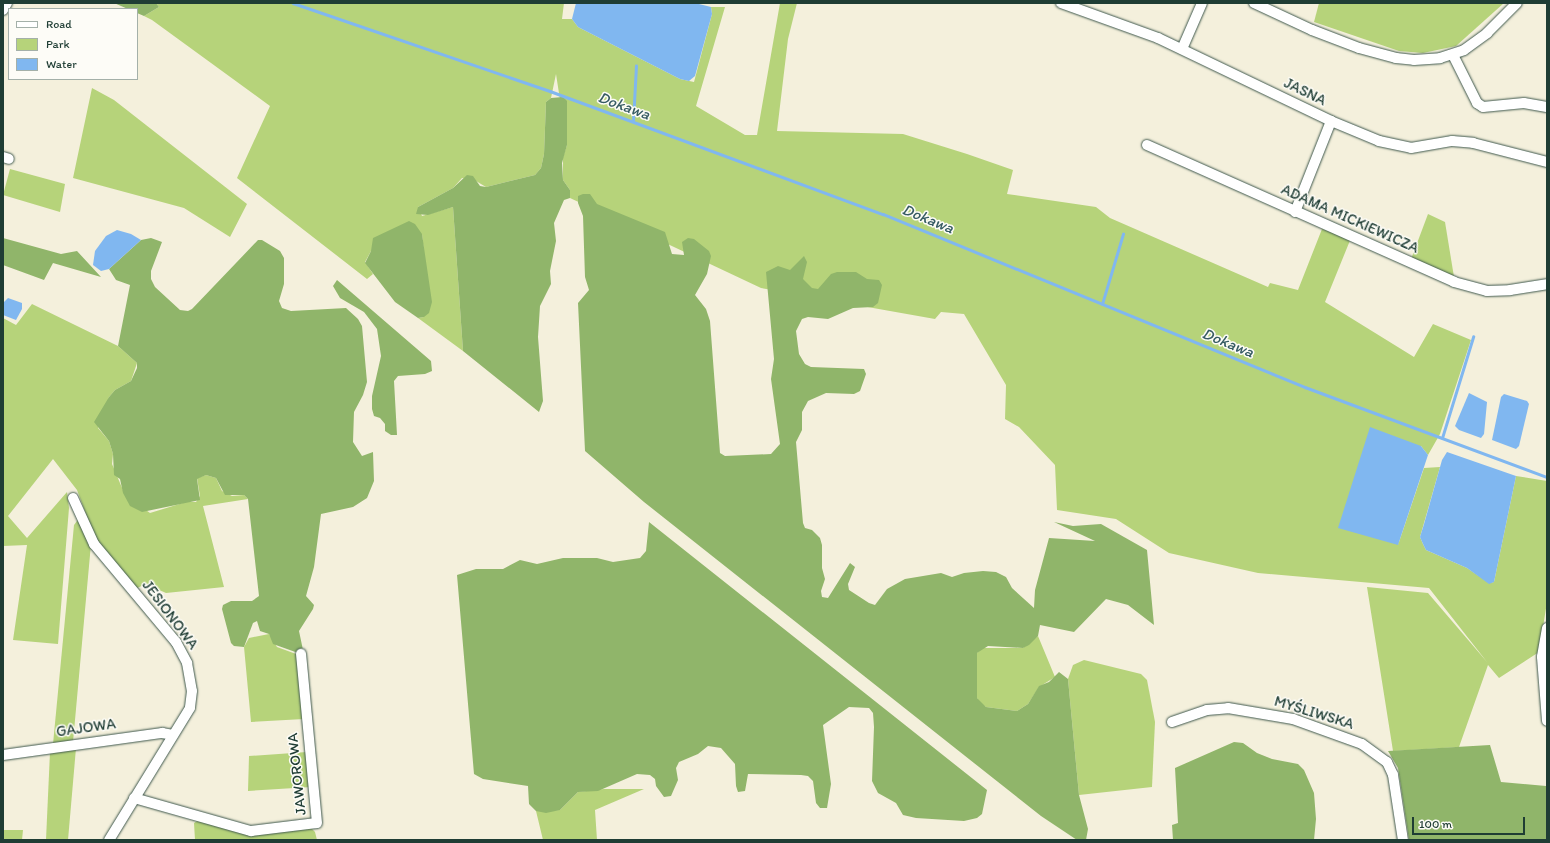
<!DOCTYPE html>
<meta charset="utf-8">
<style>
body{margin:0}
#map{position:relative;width:1550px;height:843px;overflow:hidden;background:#f4f0dc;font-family:Itim,sans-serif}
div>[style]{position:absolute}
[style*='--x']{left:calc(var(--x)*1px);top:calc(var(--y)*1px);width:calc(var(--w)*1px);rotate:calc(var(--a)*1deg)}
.green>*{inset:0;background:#b6d37a}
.forest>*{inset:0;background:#90b56a}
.water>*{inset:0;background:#80b7f0}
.stream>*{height:2.5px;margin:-1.25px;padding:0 1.25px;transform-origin:1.25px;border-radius:1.25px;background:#80b7f0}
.roads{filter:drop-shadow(0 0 1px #3f584d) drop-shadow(0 0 1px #3f584d)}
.minor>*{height:10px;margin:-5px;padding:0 5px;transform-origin:5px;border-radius:5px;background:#fff}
span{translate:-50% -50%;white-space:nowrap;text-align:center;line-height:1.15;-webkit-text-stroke:3px #fdfcf7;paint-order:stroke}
.street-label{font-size:15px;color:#1f3d34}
.water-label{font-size:16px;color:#375c63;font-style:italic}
.frame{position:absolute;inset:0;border:4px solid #1f3d34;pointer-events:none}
.legend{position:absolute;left:8px;top:8px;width:130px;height:72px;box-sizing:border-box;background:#fdfcf7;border:1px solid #a4b0a9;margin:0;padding:5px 7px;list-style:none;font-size:12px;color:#1f3d34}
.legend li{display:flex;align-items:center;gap:8px;height:20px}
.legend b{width:20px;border:1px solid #a4b0a9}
.scale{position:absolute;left:1412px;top:817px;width:113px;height:18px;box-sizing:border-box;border:2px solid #1f3d34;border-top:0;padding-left:5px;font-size:12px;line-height:14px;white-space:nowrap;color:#1f3d34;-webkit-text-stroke:3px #fdfcf7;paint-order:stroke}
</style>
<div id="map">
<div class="green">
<div style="clip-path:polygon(156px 3px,564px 3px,562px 19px,572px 19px,578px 27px,680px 79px,694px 82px,712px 14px,711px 7px,725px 7px,696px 106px,745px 135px,757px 135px,780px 3px,797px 3px,788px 39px,777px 131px,903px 134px,967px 154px,1013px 170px,1007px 194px,1096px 207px,1110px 218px,1268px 287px,1270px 283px,1298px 290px,1322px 229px,1351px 238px,1325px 302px,1414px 357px,1433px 324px,1471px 340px,1440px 434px,1428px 455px,1421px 446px,1398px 545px,1424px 468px,1440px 467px,1420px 537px,1423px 544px,1426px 550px,1467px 568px,1489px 583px,1494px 582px,1516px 476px,1547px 481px,1547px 602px,1539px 652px,1499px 678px,1488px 665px,1459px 747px,1393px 751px,1367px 587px,1428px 593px,1487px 662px,1429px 588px,1258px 573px,1169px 553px,1116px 519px,1057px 510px,1055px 465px,1019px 427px,1005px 419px,1006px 385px,964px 314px,941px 312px,935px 319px,761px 288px,570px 198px,570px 190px,563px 180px,563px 157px,567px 145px,556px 74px,551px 98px,546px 102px,544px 154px,541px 168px,535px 175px,486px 187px,476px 181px,462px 178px,453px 188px,418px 207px,422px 216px,453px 207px,463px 351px,418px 318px,424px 317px,426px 272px,422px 234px,371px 251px,365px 262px,373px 274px,367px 279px,237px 178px,270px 106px,152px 20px,144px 16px,159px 7px)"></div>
<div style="clip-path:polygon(1319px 3px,1504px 3px,1456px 46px,1423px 53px,1399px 51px,1314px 22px)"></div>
<div style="clip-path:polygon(92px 88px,114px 100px,247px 204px,230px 237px,184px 208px,73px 178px)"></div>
<div style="clip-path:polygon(10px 169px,65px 184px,60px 212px,3px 195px)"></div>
<div style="clip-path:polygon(1428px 214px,1445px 222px,1454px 277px,1410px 262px)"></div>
<div style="clip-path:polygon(32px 304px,118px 346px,137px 363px,131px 381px,115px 390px,109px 397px,98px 428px,109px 441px,113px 454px,112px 464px,125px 495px,150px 513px,186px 502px,196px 502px,200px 496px,197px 478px,206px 475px,216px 478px,222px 491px,232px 496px,244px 495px,248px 499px,203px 506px,224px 587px,166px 593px,146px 584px,135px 589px,96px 541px,77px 490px,53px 459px,8px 516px,27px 538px,67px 492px,69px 508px,58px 644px,13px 640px,27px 545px,3px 546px,3px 318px,16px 325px)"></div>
<div style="clip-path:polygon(80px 517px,91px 544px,73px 742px,53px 744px,74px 525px)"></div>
<div style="clip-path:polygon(269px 634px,277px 647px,296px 654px,304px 719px,251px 722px,244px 647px,249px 638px)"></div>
<div style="clip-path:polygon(1038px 636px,1055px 677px,1039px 687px,1028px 704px,1017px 711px,986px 707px,980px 703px,977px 698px,977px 653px,982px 648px,1023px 648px)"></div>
<div style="clip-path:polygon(1084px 660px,1141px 674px,1147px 680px,1155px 722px,1152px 787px,1079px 795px,1068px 679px,1073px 665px)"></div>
<div style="clip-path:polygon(76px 748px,68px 840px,46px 840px,50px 752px)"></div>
<div style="clip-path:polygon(307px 752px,311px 787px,248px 791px,249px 756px)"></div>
<div style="clip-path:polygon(604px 789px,644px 789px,595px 810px,597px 840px,543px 840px,536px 811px,560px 810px,578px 792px)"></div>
<div style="clip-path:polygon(199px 820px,250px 833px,311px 828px,315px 832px,317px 840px,195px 840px,194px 823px)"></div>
<div style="clip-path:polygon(3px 830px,23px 830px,22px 840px,3px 840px)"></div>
</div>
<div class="forest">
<div style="clip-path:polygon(114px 3px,156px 3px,159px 7px,144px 16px,137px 13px,137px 9px,128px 9px)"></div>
<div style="clip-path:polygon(563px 97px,567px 101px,567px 145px,562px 163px,563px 180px,570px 190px,570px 198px,564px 200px,554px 223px,556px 241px,550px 271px,551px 284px,540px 306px,538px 337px,543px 401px,539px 412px,463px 351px,453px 207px,428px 215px,416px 214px,418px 207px,453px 188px,467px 175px,473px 176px,480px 186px,486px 187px,535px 175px,541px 168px,544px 154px,546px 102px,551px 98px)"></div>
<div style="clip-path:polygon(583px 194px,590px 194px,597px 204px,665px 232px,672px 254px,684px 255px,682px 242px,688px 238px,694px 239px,709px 251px,711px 256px,707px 274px,695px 295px,706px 309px,710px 321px,720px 453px,725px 456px,771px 454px,780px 444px,771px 379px,774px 359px,766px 272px,778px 266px,790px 270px,804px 256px,807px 262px,803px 279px,812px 288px,818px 289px,831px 274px,837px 272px,856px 272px,867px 279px,879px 280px,882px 285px,878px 303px,873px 307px,853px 308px,828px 319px,808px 317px,802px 319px,796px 331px,799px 354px,805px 364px,811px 367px,864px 369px,866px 374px,860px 391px,854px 394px,826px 393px,808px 401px,802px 412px,802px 430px,796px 442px,803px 523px,805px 528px,812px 530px,820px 538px,822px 545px,822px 568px,825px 579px,821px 591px,822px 597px,828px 598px,850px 563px,855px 567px,848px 584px,849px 590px,869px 603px,875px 605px,887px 589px,905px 579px,941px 573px,952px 577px,964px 573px,983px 571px,996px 572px,1006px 577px,1012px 588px,1034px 608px,1035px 590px,1049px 538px,1095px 541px,1054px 522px,1073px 526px,1101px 524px,1147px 550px,1154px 625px,1128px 605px,1106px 599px,1074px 632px,1040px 625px,1038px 636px,1029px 645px,1023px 648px,988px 646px,977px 653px,977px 698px,986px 707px,1017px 711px,1028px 704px,1039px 686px,1049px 682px,1059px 672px,1068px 679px,1079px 795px,1088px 829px,1086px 840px,1077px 840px,1041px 816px,644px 502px,585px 451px,578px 303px,589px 290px,585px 277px,583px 216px,578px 203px,578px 196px)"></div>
<div style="clip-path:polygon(409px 221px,415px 224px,422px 234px,432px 302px,429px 313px,424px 317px,418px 318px,395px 302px,365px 263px,371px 251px,373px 238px)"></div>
<div style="clip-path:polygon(3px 238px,61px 254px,77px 251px,101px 277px,53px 263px,44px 280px,3px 265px)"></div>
<div style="clip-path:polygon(151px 238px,162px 242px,151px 271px,151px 279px,155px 287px,180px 310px,188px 311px,192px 309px,258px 240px,262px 240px,280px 251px,284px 258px,284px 284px,279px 301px,282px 308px,291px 311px,346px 308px,358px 319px,362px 326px,367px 382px,363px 395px,354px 412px,353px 442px,362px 456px,373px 452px,374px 481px,367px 498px,353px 507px,321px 514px,314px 567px,306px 596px,314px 605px,313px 609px,299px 631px,303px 650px,301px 654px,273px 644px,269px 634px,260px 631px,257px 621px,253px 623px,244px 647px,234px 646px,231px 643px,222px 609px,223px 605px,231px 601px,252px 601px,259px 596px,248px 499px,244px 495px,225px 495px,216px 478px,206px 475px,197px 479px,200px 500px,142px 512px,130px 506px,123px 493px,120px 479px,114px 475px,113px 454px,109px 441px,94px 422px,109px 397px,115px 390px,131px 381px,137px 368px,137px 363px,118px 346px,130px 285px,116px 280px,109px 269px,141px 240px)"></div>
<div style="clip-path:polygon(337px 280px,431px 361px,432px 371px,425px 374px,398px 376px,394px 381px,397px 435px,391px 435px,385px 431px,385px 424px,380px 418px,374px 416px,372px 409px,372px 396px,381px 356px,377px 329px,364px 312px,340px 298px,333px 286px)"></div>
<div style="clip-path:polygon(649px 522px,987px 790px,982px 814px,977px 818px,964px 821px,916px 818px,903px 815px,896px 803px,878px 793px,872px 781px,874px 727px,873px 713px,869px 708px,849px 707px,823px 725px,831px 784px,827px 808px,820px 808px,816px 803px,813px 781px,808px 776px,801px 775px,748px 774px,745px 791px,738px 792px,736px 786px,735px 764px,721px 748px,708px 746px,698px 754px,679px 762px,676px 768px,678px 780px,671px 796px,664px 797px,656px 786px,655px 779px,650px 775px,637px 774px,598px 791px,578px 792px,560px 810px,546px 813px,536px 811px,529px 804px,528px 786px,483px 779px,474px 774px,457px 575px,476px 569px,503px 569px,520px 560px,537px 564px,563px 558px,597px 558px,613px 562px,640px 558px,646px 551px)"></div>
<div style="clip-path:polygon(1234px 742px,1243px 743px,1257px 753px,1272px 759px,1298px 764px,1304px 770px,1314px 793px,1316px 819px,1314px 840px,1173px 840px,1172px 825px,1178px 823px,1175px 768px)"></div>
<div style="clip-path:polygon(1490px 745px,1501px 782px,1546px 786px,1547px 840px,1409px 840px,1398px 768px,1388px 751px)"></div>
</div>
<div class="water">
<div style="clip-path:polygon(576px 3px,695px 3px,711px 7px,712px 14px,695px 76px,689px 81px,680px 79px,578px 27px,572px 19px)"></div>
<div style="clip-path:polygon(117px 230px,131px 234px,141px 240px,109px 269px,101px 271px,93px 265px,95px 251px,106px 236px)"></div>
<div style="clip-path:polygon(8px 298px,22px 303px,22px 309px,16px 320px,3px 315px,3px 303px)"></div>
<div style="clip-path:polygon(1469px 393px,1487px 402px,1484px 434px,1481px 438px,1459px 430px,1455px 426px)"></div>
<div style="clip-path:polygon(1504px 394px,1527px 401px,1529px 404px,1519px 446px,1516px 449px,1492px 440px,1501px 397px)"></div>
<div style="clip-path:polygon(1370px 427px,1421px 446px,1428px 455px,1398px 545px,1338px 528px)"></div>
<div style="clip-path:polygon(1447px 452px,1516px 476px,1494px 582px,1489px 584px,1467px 568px,1426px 550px,1423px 544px,1420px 537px,1424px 524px,1442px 460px)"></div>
</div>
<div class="stream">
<div style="--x:293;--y:3;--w:272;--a:18.9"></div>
<div style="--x:550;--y:91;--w:355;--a:20.3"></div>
<div style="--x:883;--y:214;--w:456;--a:22.3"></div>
<div style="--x:1305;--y:387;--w:258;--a:20.4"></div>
<div style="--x:633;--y:121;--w:55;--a:-86.9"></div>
<div style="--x:1102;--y:304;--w:73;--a:-73.3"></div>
<div style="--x:1442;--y:438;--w:106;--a:-72.9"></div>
</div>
<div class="roads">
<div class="minor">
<div style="--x:1061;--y:3;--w:103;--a:19.8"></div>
<div style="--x:1158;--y:38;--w:192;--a:25.6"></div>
<div style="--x:1331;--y:121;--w:52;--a:22.6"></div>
<div style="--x:1379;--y:141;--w:33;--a:12"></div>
<div style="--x:1411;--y:148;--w:42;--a:-9.7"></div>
<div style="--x:1452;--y:141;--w:21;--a:5"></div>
<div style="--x:1473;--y:143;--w:76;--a:14.4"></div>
<div style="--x:1254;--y:3;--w:64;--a:25"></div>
<div style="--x:1312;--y:30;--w:50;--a:21"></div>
<div style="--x:1359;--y:48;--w:38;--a:15"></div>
<div style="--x:1396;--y:58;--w:18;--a:6"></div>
<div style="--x:1414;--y:60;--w:26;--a:-4"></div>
<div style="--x:1440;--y:58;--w:25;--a:-18"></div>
<div style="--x:1464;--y:50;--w:29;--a:-36"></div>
<div style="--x:1487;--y:33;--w:42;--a:-45"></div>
<div style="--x:3;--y:10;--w:8;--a:-60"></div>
<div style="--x:1182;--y:49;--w:50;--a:-66.5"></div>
<div style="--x:1453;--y:55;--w:54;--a:63.4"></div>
<div style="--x:1477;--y:103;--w:7;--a:34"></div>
<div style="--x:1483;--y:107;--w:41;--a:-5.6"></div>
<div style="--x:1524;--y:103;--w:23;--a:10"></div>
<div style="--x:1147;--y:145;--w:336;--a:24"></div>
<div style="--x:1454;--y:282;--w:34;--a:15"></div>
<div style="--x:1487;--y:291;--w:23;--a:-2"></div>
<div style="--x:1510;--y:290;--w:37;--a:-9"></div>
<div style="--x:3;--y:157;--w:6;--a:18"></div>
<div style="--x:1295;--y:212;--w:98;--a:-68.4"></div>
<div style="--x:73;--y:498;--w:51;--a:65.5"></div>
<div style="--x:94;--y:544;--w:128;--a:50.1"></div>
<div style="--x:176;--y:642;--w:24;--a:62"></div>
<div style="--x:187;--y:663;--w:28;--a:80"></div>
<div style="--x:192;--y:691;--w:17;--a:97"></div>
<div style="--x:190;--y:708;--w:155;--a:121.5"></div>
<div style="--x:1547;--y:628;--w:29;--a:100"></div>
<div style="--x:1542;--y:657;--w:64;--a:85.5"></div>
<div style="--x:1172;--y:722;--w:37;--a:-19"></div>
<div style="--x:1207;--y:710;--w:21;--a:-5"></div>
<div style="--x:1228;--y:708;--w:66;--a:9.6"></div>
<div style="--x:1293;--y:719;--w:73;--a:19.9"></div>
<div style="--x:1362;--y:744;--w:31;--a:36"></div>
<div style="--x:1387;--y:762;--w:14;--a:65"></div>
<div style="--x:1393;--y:775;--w:66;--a:81.3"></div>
<div style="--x:3;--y:755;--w:161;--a:-7.9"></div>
<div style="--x:162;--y:733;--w:11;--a:10"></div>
<div style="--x:134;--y:798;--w:122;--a:15.8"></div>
<div style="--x:251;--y:831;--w:66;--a:-6.9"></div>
<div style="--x:317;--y:823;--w:170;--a:-95.4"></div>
</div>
</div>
<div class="street-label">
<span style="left:1305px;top:92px;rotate:26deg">JASNA</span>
<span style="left:1350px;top:219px;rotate:24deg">ADAMA MICKIEWICZA</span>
<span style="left:170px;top:615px;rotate:53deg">JESIONOWA</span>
<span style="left:1314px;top:713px;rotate:17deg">MYŚLIWSKA</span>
<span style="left:86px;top:728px;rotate:-8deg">GAJOWA</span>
<span style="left:297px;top:774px;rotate:-96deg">JAWOROWA</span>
</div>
<div class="water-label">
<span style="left:624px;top:106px;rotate:20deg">Dokawa</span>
<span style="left:928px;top:219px;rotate:22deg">Dokawa</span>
<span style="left:1228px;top:343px;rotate:22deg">Dokawa</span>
</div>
<div class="frame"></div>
<ul class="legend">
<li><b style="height:5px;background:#fff"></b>Road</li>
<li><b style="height:11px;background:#b6d37a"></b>Park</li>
<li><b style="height:11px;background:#80b7f0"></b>Water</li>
</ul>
<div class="scale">100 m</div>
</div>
